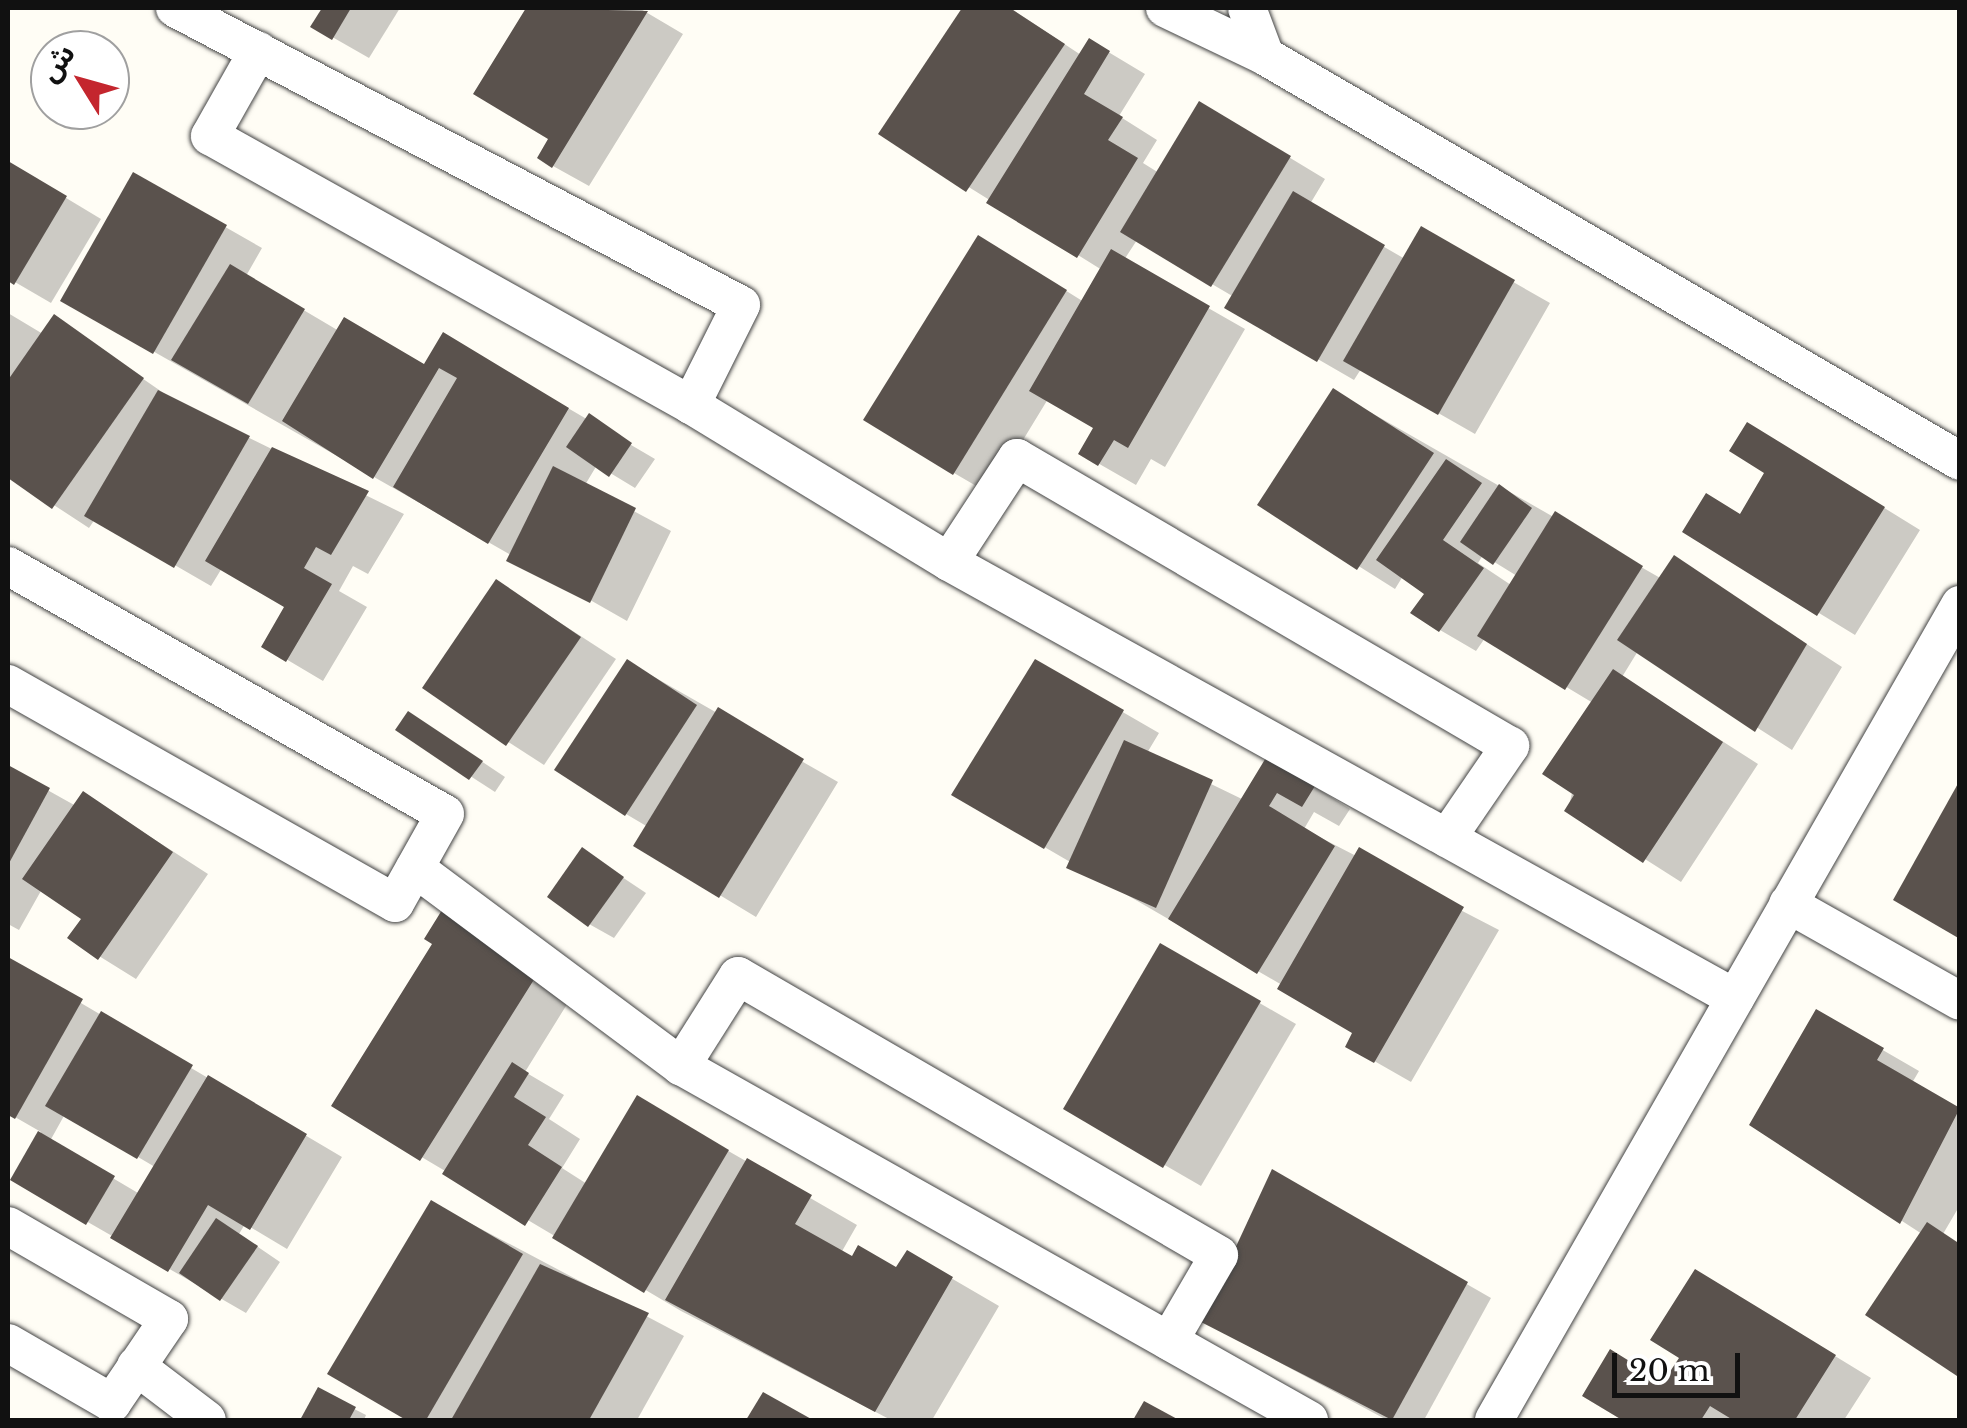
<!DOCTYPE html>
<meta charset="utf-8">
<style>
body{margin:0}
#map{position:relative;width:1967px;height:1428px;overflow:hidden;background:#fffdf5;font-family:"Libre Baskerville","Noto Sans Arabic",serif}
div>[style]{position:absolute}
[style*='--x']{left:calc(var(--x)*1px);top:calc(var(--y)*1px);width:calc(var(--w)*1px);rotate:calc(var(--a)*1deg)}
.shadow>*{inset:0;background:#0003}
.building>*{inset:0;background:#5a524d}
.roads{filter:drop-shadow(0 0 2px #444) drop-shadow(0 0 2px #444)}
.street>*{height:38px;margin:-19px;padding:0 19px;transform-origin:19px;border-radius:19px;background:#fff}
span{translate:-50% -50%;white-space:nowrap;text-align:center;line-height:1.15;-webkit-text-stroke:10px #fff;paint-order:stroke}
.frame{position:absolute;inset:0;border:10px solid #111;pointer-events:none}
.north{position:absolute;left:30px;top:30px;width:100px;height:100px;box-sizing:border-box;background:#fff;border:2px solid #a0a0a0;border-radius:50%;rotate:307deg;font-size:28px;font-weight:700;line-height:40px;text-align:center;color:#111}
.north::after{content:'';display:block;margin:auto;width:35px;height:45px;background:#c4262e;clip-path:polygon(50% 0,100% 100%,50% 72%,0 100%)}
.scale{position:absolute;left:1612px;top:1353px;width:128px;height:45px;box-sizing:border-box;border:5px solid #111;border-top:0;padding-left:12px;font-size:30px;line-height:35px;white-space:nowrap;color:#111;-webkit-text-stroke:8px #fff;paint-order:stroke}
</style>
<div id="map">
<div class="shadow">
<div style="clip-path:polygon(325px 8px,400px 8px,369px 58px,313px 26px)"></div>
<div style="clip-path:polygon(528px 8px,639px 8px,683px 34px,589px 186px,553px 166px,551px 138px,477px 93px)"></div>
<div style="clip-path:polygon(965px 8px,1010px 8px,1081px 55px,1090px 41px,1145px 74px,1119px 116px,1157px 140px,1143px 163px,1159px 173px,1236px 125px,1325px 179px,1310px 204px,1405px 259px,1422px 230px,1550px 303px,1475px 434px,1361px 369px,1354px 380px,1264px 328px,1234px 297px,1137px 240px,1124px 260px,1245px 329px,1165px 467px,1151px 459px,1136px 485px,1082px 454px,1097px 428px,1048px 399px,990px 494px,954px 473px,1015px 259px,1084px 302px,1102px 270px,882px 133px)"></div>
<div style="clip-path:polygon(8px 163px,101px 219px,51px 303px,8px 278px)"></div>
<div style="clip-path:polygon(134px 175px,262px 248px,246px 276px,339px 331px,425px 367px,491px 363px,655px 459px,635px 488px,597px 465px,585px 485px,671px 531px,627px 621px,63px 300px)"></div>
<div style="clip-path:polygon(8px 313px,43px 334px,55px 318px,178px 403px,404px 514px,368px 574px,353px 566px,339px 591px,367px 607px,323px 681px,264px 646px,287px 606px,222px 568px,211px 586px,95px 519px,89px 528px,8px 475px)"></div>
<div style="clip-path:polygon(evenodd,1370px 412px,1662px 579px,1675px 559px,1842px 667px,1792px 750px,1638px 651px,1622px 677px,1758px 764px,1681px 882px,1568px 810px,1593px 703px,1485px 638px,1476px 651px,1440px 630px,1428px 593px,1403px 576px,1395px 589px,1260px 504px,1370px 412px,1483px 555px,1517px 576px,1511px 585px,1478px 563px,1483px 555px)"></div>
<div style="clip-path:polygon(1784px 446px,1920px 530px,1855px 635px,1686px 532px,1741px 516px)"></div>
<div style="clip-path:polygon(497px 582px,616px 659px,544px 765px,425px 688px)"></div>
<div style="clip-path:polygon(628px 662px,838px 782px,756px 917px,637px 845px,648px 827px,626px 814px)"></div>
<div style="clip-path:polygon(1036px 662px,1159px 733px,1147px 753px,1244px 800px,1304px 780px,1350px 809px,1339px 826px,1314px 812px,1304px 829px,1499px 930px,1411px 1082px,1348px 1046px,1356px 1032px,1282px 985px,955px 795px)"></div>
<div style="clip-path:polygon(433px 729px,505px 777px,495px 792px,399px 730px)"></div>
<div style="clip-path:polygon(8px 768px,76px 806px,84px 794px,208px 874px,136px 979px,70px 938px,84px 918px,42px 889px,19px 930px,8px 924px)"></div>
<div style="clip-path:polygon(583px 851px,646px 893px,614px 938px,589px 924px)"></div>
<div style="clip-path:polygon(435px 943px,574px 993px,525px 1072px,564px 1095px,549px 1119px,580px 1139px,562px 1168px,587px 1184px,638px 1099px,857px 1225px,841px 1253px,898px 1270px,908px 1253px,999px 1306px,932px 1420px,891px 1420px,681px 1311px,334px 1105px)"></div>
<div style="clip-path:polygon(1161px 946px,1296px 1024px,1201px 1186px,1066px 1108px)"></div>
<div style="clip-path:polygon(evenodd,8px 960px,342px 1157px,287px 1249px,245px 1224px,239px 1234px,280px 1262px,246px 1313px,13px 1179px,41px 1132px,8px 1113px,8px 960px,65px 1114px,155px 1167px,138px 1193px,50px 1141px,65px 1114px)"></div>
<div style="clip-path:polygon(1817px 1012px,1919px 1071px,1912px 1083px,1960px 1110px,1960px 1205px,1943px 1234px,1960px 1244px,1960px 1375px,1869px 1315px,1922px 1234px,1753px 1124px)"></div>
<div style="clip-path:polygon(1273px 1173px,1491px 1298px,1424px 1420px,1387px 1420px,1228px 1335px)"></div>
<div style="clip-path:polygon(432px 1203px,684px 1336px,637px 1420px,411px 1420px,330px 1373px)"></div>
<div style="clip-path:polygon(1732px 1293px,1871px 1378px,1844px 1420px,1627px 1420px,1585px 1395px,1665px 1385px)"></div>
<div style="clip-path:polygon(319px 1391px,366px 1415px,364px 1420px,303px 1420px)"></div>
</div>
<div class="building">
<div style="clip-path:polygon(322px 8px,351px 8px,332px 40px,310px 27px)"></div>
<div style="clip-path:polygon(526px 8px,648px 11px,552px 168px,537px 158px,548px 139px,473px 94px)"></div>
<div style="clip-path:polygon(962px 8px,1010px 8px,1065px 44px,966px 192px,878px 134px)"></div>
<div style="clip-path:polygon(1089px 38px,1110px 51px,1084px 94px,1123px 117px,1108px 140px,1138px 158px,1077px 258px,986px 203px)"></div>
<div style="clip-path:polygon(1199px 101px,1291px 156px,1211px 287px,1120px 232px)"></div>
<div style="clip-path:polygon(8px 161px,67px 196px,14px 285px,8px 281px)"></div>
<div style="clip-path:polygon(133px 172px,227px 225px,153px 354px,60px 301px)"></div>
<div style="clip-path:polygon(1293px 191px,1385px 245px,1317px 362px,1224px 308px)"></div>
<div style="clip-path:polygon(1421px 226px,1515px 280px,1438px 415px,1343px 361px)"></div>
<div style="clip-path:polygon(978px 235px,1067px 290px,953px 475px,863px 420px)"></div>
<div style="clip-path:polygon(1111px 249px,1210px 306px,1128px 448px,1114px 440px,1098px 466px,1078px 454px,1093px 428px,1029px 391px)"></div>
<div style="clip-path:polygon(230px 264px,305px 309px,248px 404px,171px 360px)"></div>
<div style="clip-path:polygon(54px 314px,144px 378px,52px 509px,8px 478px,8px 380px)"></div>
<div style="clip-path:polygon(344px 317px,424px 364px,443px 332px,569px 408px,488px 544px,393px 487px,457px 378px,439px 368px,373px 479px,282px 421px)"></div>
<div style="clip-path:polygon(1333px 388px,1434px 453px,1357px 570px,1257px 505px)"></div>
<div style="clip-path:polygon(158px 390px,250px 436px,174px 568px,84px 516px)"></div>
<div style="clip-path:polygon(589px 413px,632px 443px,609px 477px,566px 447px)"></div>
<div style="clip-path:polygon(1747px 422px,1885px 507px,1817px 616px,1682px 532px,1706px 493px,1740px 514px,1764px 473px,1729px 451px)"></div>
<div style="clip-path:polygon(272px 447px,369px 491px,331px 555px,316px 547px,304px 568px,332px 584px,286px 662px,261px 647px,284px 607px,205px 561px)"></div>
<div style="clip-path:polygon(1446px 459px,1482px 483px,1443px 540px,1484px 568px,1439px 632px,1410px 613px,1424px 594px,1376px 560px)"></div>
<div style="clip-path:polygon(553px 466px,636px 508px,590px 603px,506px 561px)"></div>
<div style="clip-path:polygon(1499px 484px,1532px 508px,1493px 565px,1460px 542px)"></div>
<div style="clip-path:polygon(1555px 511px,1643px 566px,1565px 690px,1477px 636px)"></div>
<div style="clip-path:polygon(1674px 555px,1807px 644px,1755px 732px,1617px 640px)"></div>
<div style="clip-path:polygon(496px 579px,581px 637px,506px 746px,422px 688px)"></div>
<div style="clip-path:polygon(627px 659px,697px 705px,625px 816px,554px 770px)"></div>
<div style="clip-path:polygon(1035px 659px,1124px 710px,1044px 849px,951px 795px)"></div>
<div style="clip-path:polygon(1613px 669px,1723px 742px,1643px 863px,1564px 811px,1574px 795px,1542px 774px)"></div>
<div style="clip-path:polygon(718px 707px,804px 759px,719px 898px,633px 846px)"></div>
<div style="clip-path:polygon(408px 711px,483px 761px,469px 780px,395px 730px)"></div>
<div style="clip-path:polygon(1124px 740px,1213px 780px,1156px 908px,1066px 868px)"></div>
<div style="clip-path:polygon(1267px 756px,1315px 786px,1302px 807px,1277px 793px,1269px 806px,1335px 846px,1257px 974px,1168px 919px)"></div>
<div style="clip-path:polygon(8px 765px,50px 788px,8px 865px)"></div>
<div style="clip-path:polygon(1960px 780px,1960px 939px,1893px 900px)"></div>
<div style="clip-path:polygon(83px 791px,173px 852px,98px 960px,67px 938px,81px 919px,22px 879px)"></div>
<div style="clip-path:polygon(582px 847px,624px 877px,588px 927px,547px 897px)"></div>
<div style="clip-path:polygon(1359px 847px,1464px 907px,1374px 1063px,1345px 1047px,1352px 1033px,1277px 989px)"></div>
<div style="clip-path:polygon(442px 910px,540px 970px,420px 1161px,331px 1106px,432px 944px,424px 939px)"></div>
<div style="clip-path:polygon(1160px 943px,1261px 1001px,1163px 1168px,1063px 1109px)"></div>
<div style="clip-path:polygon(8px 957px,83px 999px,15px 1119px,8px 1115px)"></div>
<div style="clip-path:polygon(1816px 1009px,1884px 1048px,1877px 1060px,1960px 1108px,1900px 1224px,1749px 1125px)"></div>
<div style="clip-path:polygon(101px 1011px,193px 1065px,137px 1159px,45px 1106px)"></div>
<div style="clip-path:polygon(512px 1062px,529px 1073px,514px 1097px,546px 1117px,528px 1145px,562px 1167px,525px 1226px,442px 1174px)"></div>
<div style="clip-path:polygon(208px 1075px,307px 1134px,250px 1230px,208px 1205px,168px 1272px,110px 1238px)"></div>
<div style="clip-path:polygon(637px 1095px,729px 1150px,644px 1293px,552px 1238px)"></div>
<div style="clip-path:polygon(38px 1131px,115px 1176px,86px 1225px,10px 1180px)"></div>
<div style="clip-path:polygon(747px 1158px,812px 1195px,795px 1224px,852px 1256px,858px 1245px,896px 1267px,907px 1250px,953px 1277px,875px 1412px,665px 1300px)"></div>
<div style="clip-path:polygon(1272px 1169px,1468px 1282px,1392px 1420px,1201px 1322px)"></div>
<div style="clip-path:polygon(431px 1200px,523px 1254px,426px 1420px,406px 1420px,327px 1374px)"></div>
<div style="clip-path:polygon(216px 1218px,258px 1246px,220px 1301px,179px 1273px)"></div>
<div style="clip-path:polygon(1927px 1222px,1960px 1244px,1957px 1376px,1865px 1315px)"></div>
<div style="clip-path:polygon(540px 1264px,649px 1313px,589px 1420px,451px 1420px)"></div>
<div style="clip-path:polygon(1695px 1269px,1836px 1355px,1795px 1420px,1733px 1420px,1710px 1406px,1701px 1420px,1622px 1420px,1582px 1396px,1610px 1349px,1663px 1382px,1679px 1358px,1650px 1340px)"></div>
<div style="clip-path:polygon(318px 1387px,356px 1407px,349px 1420px,300px 1420px)"></div>
<div style="clip-path:polygon(763px 1392px,813px 1420px,746px 1420px)"></div>
<div style="clip-path:polygon(1144px 1401px,1179px 1420px,1133px 1420px)"></div>
</div>
<div class="roads">
<div class="street">
<div style="--x:175;--y:8;--w:639;--a:27.69"></div>
<div style="--x:741;--y:305;--w:112;--a:116.6"></div>
<div style="--x:691;--y:405;--w:551;--a:-150.78"></div>
<div style="--x:210;--y:136;--w:98;--a:-60.5"></div>
<div style="--x:1165;--y:8;--w:111;--a:25.6"></div>
<div style="--x:1265;--y:56;--w:804;--a:30.23"></div>
<div style="--x:1247;--y:8;--w:51;--a:69.4"></div>
<div style="--x:691;--y:405;--w:302;--a:31.3"></div>
<div style="--x:8;--y:566;--w:502;--a:29.58"></div>
<div style="--x:445;--y:814;--w:102;--a:119.3"></div>
<div style="--x:395;--y:903;--w:445;--a:-150.5"></div>
<div style="--x:1447;--y:838;--w:112;--a:-55.6"></div>
<div style="--x:1510;--y:746;--w:571;--a:-149.71"></div>
<div style="--x:1017;--y:458;--w:124;--a:123.2"></div>
<div style="--x:949;--y:562;--w:899;--a:29.02"></div>
<div style="--x:415;--y:868;--w:332;--a:36.7"></div>
<div style="--x:1788;--y:904;--w:197;--a:29.4"></div>
<div style="--x:8;--y:1226;--w:186;--a:30"></div>
<div style="--x:169;--y:1319;--w:102;--a:124.2"></div>
<div style="--x:112;--y:1403;--w:120;--a:-150"></div>
<div style="--x:1169;--y:1341;--w:99;--a:-59.8"></div>
<div style="--x:1219;--y:1255;--w:556;--a:-149.88"></div>
<div style="--x:738;--y:976;--w:107;--a:122.3"></div>
<div style="--x:681;--y:1066;--w:721;--a:29.41"></div>
<div style="--x:136;--y:1366;--w:89;--a:37.3"></div>
<div style="--x:1494;--y:1420;--w:939;--a:-60.24"></div>
</div>
</div>
<div class="frame"></div>
<div class="north">ش</div>
<div class="scale">20 m</div>
</div>
